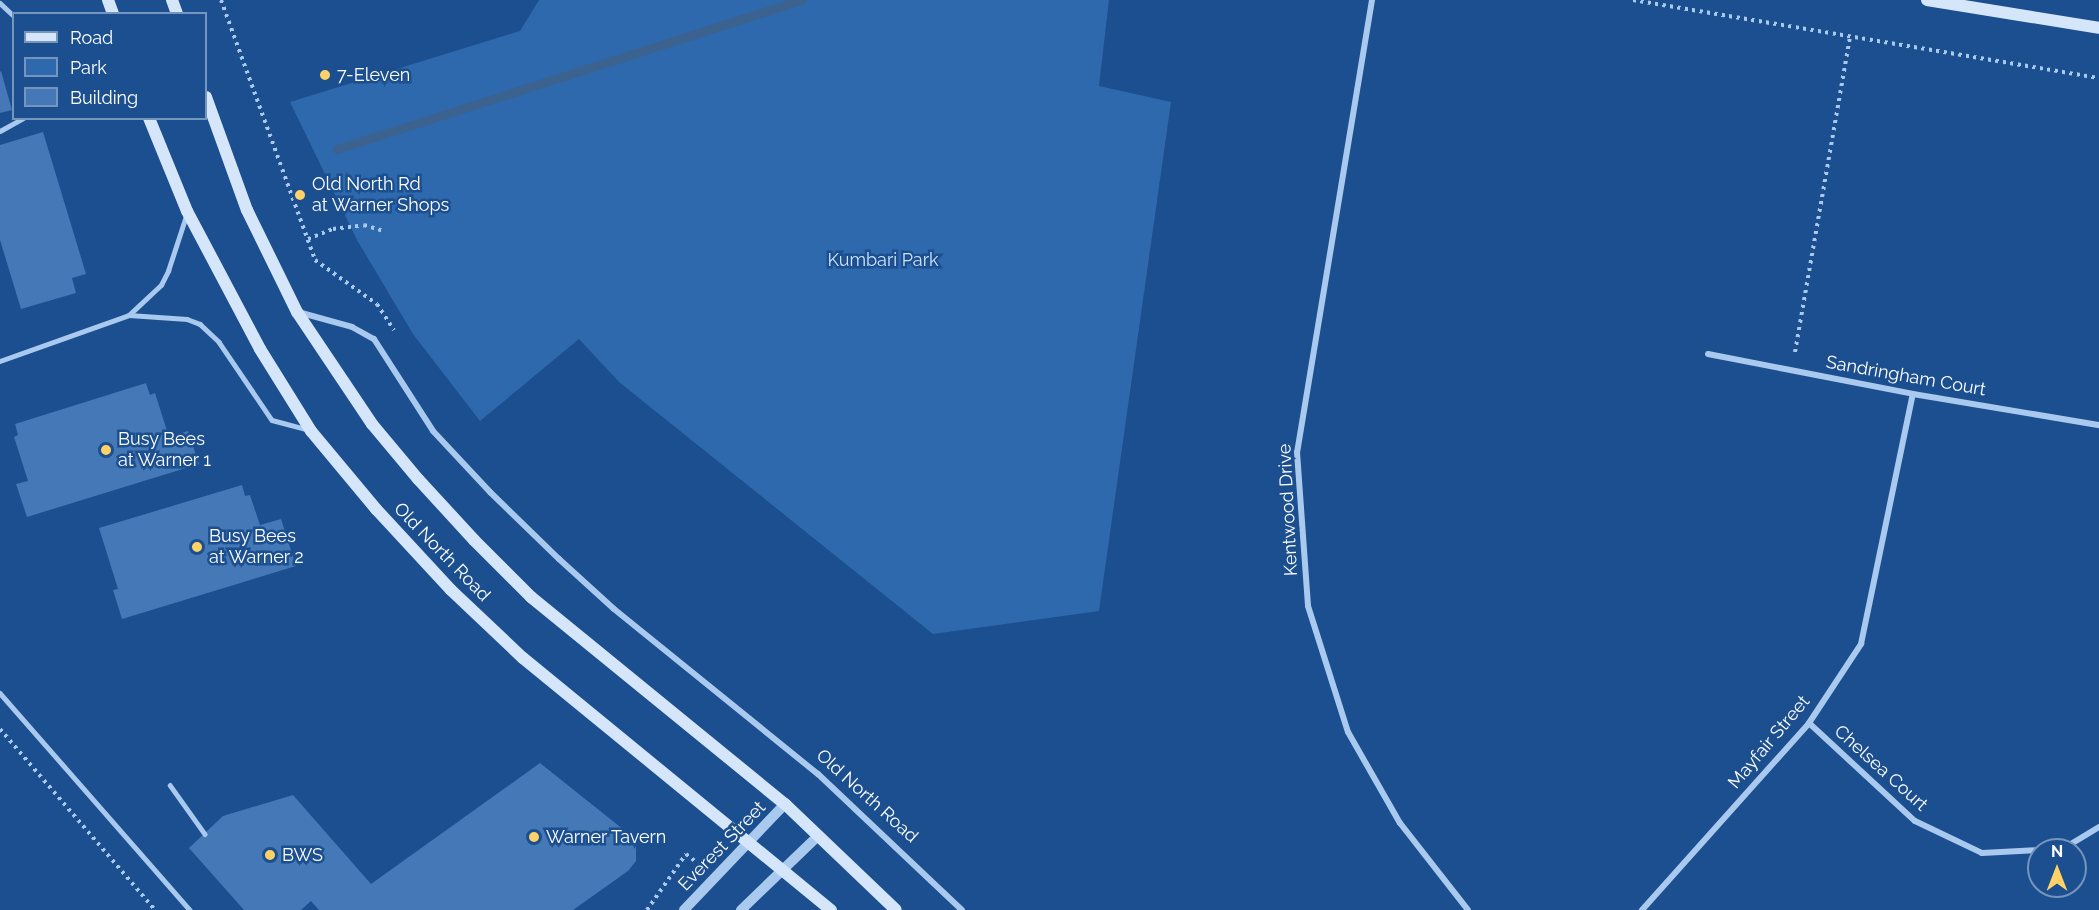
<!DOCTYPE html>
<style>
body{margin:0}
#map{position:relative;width:2099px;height:910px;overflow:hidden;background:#1b4f8f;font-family:Raleway,sans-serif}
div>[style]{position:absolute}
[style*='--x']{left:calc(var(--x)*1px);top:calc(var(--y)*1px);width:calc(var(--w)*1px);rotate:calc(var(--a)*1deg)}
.green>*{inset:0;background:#2e69ad}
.stream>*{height:9px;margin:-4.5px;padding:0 4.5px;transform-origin:4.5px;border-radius:4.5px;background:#3c6290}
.building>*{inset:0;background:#4478b7}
.path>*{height:4px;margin-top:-2px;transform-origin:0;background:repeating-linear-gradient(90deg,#a9c9ee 0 3px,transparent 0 7.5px)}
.service>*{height:4.5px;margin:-2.25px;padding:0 2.25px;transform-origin:2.25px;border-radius:2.25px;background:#a9c9ee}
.minor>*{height:6px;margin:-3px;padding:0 3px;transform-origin:3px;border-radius:3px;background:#a9c9ee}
.tertiary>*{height:10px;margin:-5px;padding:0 5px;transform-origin:5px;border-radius:5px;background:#a9c9ee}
.secondary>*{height:12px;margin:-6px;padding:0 6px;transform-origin:6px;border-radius:6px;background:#d6e6fa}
.dots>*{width:16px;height:16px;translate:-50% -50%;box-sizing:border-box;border:3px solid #1b4f8f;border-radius:50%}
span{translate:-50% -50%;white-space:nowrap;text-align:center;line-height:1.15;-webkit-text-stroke:5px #1b4f8f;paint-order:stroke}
.poi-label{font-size:18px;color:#fff}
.left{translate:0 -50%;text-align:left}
.park-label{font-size:18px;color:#cfe3fa}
.street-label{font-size:18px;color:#fff}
.legend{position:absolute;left:12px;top:12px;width:195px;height:108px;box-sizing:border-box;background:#1b4f8f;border:2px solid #7695bc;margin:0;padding:8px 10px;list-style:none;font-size:18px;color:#fff}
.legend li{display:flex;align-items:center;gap:12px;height:30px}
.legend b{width:30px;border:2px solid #7695bc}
.north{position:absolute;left:2027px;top:838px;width:60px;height:60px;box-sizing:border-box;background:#1b4f8f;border:2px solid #7695bc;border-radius:50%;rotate:0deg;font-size:16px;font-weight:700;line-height:24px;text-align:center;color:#fff}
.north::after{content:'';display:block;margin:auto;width:21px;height:27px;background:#ffd166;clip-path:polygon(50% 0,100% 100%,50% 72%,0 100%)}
</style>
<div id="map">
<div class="green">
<div style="clip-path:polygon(539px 0,1109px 0,1099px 86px,1171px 102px,1099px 611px,933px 634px,619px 382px,579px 339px,480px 421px,413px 334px,357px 240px,290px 102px,520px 31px)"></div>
</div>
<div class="stream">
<div style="--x:337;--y:149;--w:488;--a:-17.8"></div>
</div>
<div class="building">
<div style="clip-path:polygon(1px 71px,12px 110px,0 113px,0 72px)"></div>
<div style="clip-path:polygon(43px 132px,86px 274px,72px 278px,76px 293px,21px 309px,0 240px,0 145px)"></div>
<div style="clip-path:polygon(146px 383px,150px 395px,155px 393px,169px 437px,188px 431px,199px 464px,27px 517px,16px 484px,28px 481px,14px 437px,18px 435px,15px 424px)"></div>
<div style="clip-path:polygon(242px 485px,245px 496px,250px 495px,260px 525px,281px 519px,296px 566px,122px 619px,113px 590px,118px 589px,99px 528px)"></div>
<div style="clip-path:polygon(540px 763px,629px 834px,636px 845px,636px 861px,628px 871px,573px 910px,319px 910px,311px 901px,301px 910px,244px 910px,189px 848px,223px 816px,293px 795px,371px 884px)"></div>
</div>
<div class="path">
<div style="--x:221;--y:0;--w:276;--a:70.1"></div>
<div style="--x:315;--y:260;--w:76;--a:35.4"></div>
<div style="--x:377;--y:304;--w:31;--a:57"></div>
<div style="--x:1633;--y:0;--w:472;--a:9.5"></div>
<div style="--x:308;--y:239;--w:27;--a:-22"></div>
<div style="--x:333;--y:229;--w:31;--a:-7"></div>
<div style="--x:364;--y:225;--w:21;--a:17"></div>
<div style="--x:1795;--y:352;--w:321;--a:-80.1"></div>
<div style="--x:0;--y:729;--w:238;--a:49.4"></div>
<div style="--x:647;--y:910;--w:68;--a:-55.1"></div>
<div style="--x:686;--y:854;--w:18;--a:38"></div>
</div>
<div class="service">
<div style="--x:0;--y:3;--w:19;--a:43"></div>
<div style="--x:0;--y:131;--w:26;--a:-29"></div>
<div style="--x:129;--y:315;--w:44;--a:-43.2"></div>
<div style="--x:161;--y:285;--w:16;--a:-63"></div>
<div style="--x:168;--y:271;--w:58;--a:-71.9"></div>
<div style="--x:0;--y:361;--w:137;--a:-19.6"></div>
<div style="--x:129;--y:315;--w:58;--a:3.9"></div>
<div style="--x:187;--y:319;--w:14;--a:21"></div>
<div style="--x:200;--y:324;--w:26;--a:43"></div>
<div style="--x:219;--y:342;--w:94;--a:55.8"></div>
<div style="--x:272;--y:420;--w:35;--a:15"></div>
<div style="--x:0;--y:693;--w:288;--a:48.8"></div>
<div style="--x:170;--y:785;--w:60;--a:54.5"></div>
</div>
<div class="minor">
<div style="--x:1372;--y:0;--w:458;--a:99.4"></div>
<div style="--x:1297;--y:452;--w:154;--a:85.9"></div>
<div style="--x:1308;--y:606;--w:132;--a:72.4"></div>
<div style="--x:1348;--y:732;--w:105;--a:60.3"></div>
<div style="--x:1400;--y:823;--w:110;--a:52"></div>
<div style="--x:298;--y:312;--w:56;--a:15.5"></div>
<div style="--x:352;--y:327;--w:25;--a:29"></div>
<div style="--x:374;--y:339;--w:109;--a:57.3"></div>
<div style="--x:433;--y:431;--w:83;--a:46.9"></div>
<div style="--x:490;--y:492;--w:96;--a:44.2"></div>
<div style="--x:559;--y:559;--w:74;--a:42.3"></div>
<div style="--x:614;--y:609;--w:262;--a:39"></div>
<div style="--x:818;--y:774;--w:198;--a:43.4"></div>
<div style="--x:1708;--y:354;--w:209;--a:11"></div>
<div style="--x:1913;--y:394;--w:189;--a:9.5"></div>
<div style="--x:1809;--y:723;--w:144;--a:42.8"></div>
<div style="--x:1915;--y:821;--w:74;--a:25.5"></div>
<div style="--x:1982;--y:853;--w:57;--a:-3"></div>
<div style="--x:2051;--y:850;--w:10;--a:0"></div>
<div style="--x:2061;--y:850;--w:44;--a:-31.2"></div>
<div style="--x:1642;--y:910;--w:251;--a:-48.2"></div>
<div style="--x:1809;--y:723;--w:95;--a:-56.6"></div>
<div style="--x:1861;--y:644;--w:255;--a:-78.3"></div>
</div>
<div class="tertiary">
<div style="--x:684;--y:910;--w:146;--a:-46.4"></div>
<div style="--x:741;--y:910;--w:108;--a:-43.9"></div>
</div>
<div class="secondary">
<div style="--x:108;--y:0;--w:15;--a:70"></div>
<div style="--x:172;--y:0;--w:15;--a:70"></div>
<div style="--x:1927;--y:0;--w:174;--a:9.2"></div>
<div style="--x:206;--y:97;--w:120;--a:70.1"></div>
<div style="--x:247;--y:210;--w:114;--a:63.9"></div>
<div style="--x:297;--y:312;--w:135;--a:56.2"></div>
<div style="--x:372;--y:424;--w:72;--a:50.1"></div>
<div style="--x:418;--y:479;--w:83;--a:47.4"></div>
<div style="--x:474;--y:540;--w:81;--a:45"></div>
<div style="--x:531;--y:597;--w:328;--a:39.2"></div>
<div style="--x:785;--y:804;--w:153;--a:43.7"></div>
<div style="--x:149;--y:118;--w:100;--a:67.8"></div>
<div style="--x:187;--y:211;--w:156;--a:62.1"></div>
<div style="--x:260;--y:349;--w:97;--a:58.1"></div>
<div style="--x:311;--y:431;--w:102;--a:50.2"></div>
<div style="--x:376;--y:509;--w:110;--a:47.2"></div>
<div style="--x:451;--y:590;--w:99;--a:43.4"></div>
<div style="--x:523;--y:658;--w:398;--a:39.3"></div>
</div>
<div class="dots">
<div style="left:325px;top:75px;background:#ffd166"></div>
<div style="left:300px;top:195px;background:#ffd166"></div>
<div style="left:106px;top:450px;background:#ffd166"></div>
<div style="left:197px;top:547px;background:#ffd166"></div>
<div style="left:534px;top:837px;background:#ffd166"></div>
<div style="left:270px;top:855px;background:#ffd166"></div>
</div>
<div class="poi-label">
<span class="left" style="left:337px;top:75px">7-Eleven</span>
<span class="left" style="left:312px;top:195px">Old North Rd<br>at Warner Shops</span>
<span class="left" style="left:118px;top:450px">Busy Bees<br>at Warner 1</span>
<span class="left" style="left:209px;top:547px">Busy Bees<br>at Warner 2</span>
<span class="left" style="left:546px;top:837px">Warner Tavern</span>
<span class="left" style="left:282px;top:855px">BWS</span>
</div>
<div class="park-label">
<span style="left:883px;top:260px">Kumbari Park</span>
</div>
<div class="street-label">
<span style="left:1906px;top:376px;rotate:10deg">Sandringham Court</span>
<span style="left:1288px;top:510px;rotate:-93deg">Kentwood Drive</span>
<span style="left:442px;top:552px;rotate:46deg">Old North Road</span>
<span style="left:1769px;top:742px;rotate:-50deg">Mayfair Street</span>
<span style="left:1881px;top:768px;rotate:42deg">Chelsea Court</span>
<span style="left:867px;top:796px;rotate:42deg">Old North Road</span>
<span style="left:722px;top:846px;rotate:-46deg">Everest Street</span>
</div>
<ul class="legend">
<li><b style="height:8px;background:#d6e6fa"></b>Road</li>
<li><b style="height:16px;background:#2e69ad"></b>Park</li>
<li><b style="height:16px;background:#4478b7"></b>Building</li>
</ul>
<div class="north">N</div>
</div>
